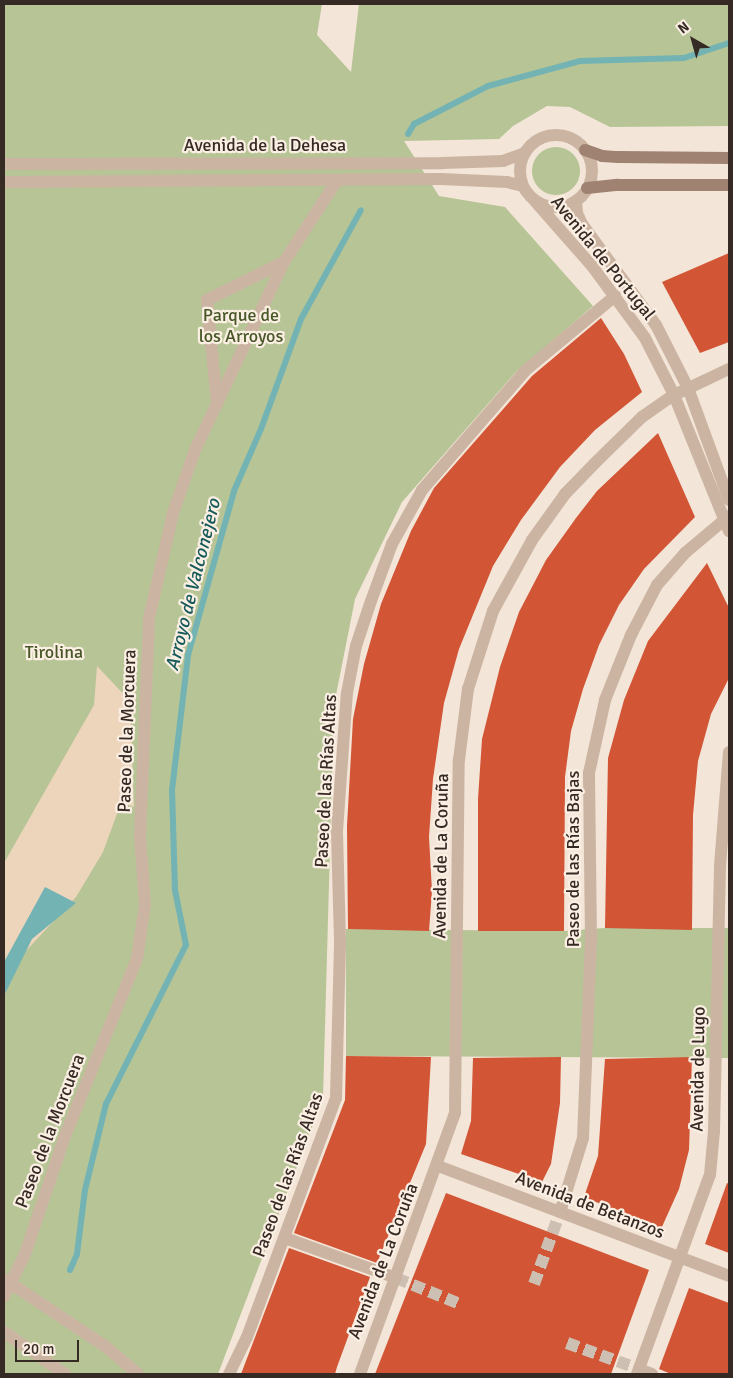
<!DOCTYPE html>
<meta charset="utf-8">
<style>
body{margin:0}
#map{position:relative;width:733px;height:1378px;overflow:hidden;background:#f3e5d7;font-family:Signika,sans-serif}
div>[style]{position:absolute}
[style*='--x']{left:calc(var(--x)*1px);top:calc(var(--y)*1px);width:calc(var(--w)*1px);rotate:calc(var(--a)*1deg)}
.green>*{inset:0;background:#b6c496}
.round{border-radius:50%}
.plaza>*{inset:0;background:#edd5bc}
.water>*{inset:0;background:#73b3b3}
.stream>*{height:6px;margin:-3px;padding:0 3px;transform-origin:3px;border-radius:3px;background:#73b3b3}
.building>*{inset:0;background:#d25536}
.pedestrian-tunnel>*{height:12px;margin-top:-6px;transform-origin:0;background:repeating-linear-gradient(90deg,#cdc0b3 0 12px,transparent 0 18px)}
.pedestrian>*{height:12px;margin:-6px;padding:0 6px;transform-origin:6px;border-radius:6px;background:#ccb4a2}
.minor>*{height:12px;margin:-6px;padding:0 6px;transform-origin:6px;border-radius:6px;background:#ccb4a2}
.tertiary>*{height:12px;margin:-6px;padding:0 6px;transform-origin:6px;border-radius:6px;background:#ccb4a2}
.tertiary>.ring{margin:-6px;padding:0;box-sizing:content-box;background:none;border:12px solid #ccb4a2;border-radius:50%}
.secondary>*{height:12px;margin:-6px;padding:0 6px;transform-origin:6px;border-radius:6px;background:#a08273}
span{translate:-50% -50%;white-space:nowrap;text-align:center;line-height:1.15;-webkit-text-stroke:4.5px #fbefe3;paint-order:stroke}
.street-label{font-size:18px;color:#362a25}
.park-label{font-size:18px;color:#475727}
.water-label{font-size:19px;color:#175a5b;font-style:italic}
.frame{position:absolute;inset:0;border:5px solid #362a25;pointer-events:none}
.north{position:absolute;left:668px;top:15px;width:50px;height:50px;-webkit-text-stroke:4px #fbefe3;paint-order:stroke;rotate:322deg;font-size:14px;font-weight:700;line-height:20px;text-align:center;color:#362a25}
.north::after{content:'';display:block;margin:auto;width:18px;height:22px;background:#362a25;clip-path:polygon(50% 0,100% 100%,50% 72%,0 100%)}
.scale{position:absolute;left:15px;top:1340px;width:64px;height:22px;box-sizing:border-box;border:2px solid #362a25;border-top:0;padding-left:6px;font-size:15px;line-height:18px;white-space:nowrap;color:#362a25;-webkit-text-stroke:4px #fbefe3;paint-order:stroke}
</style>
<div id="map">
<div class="green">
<div style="clip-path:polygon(4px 4px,322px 4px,317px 35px,351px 72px,359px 4px,729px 4px,729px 126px,610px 127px,570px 107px,547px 106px,513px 126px,499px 139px,404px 141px,439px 196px,505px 207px,593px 306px,515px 373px,402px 502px,355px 599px,334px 705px,323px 1098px,218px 1374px,4px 1374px)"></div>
<div class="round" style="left:532px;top:147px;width:48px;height:48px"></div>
<div style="clip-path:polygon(605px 928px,729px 928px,729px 1058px,346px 1056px,346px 929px,564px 931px)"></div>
</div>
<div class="plaza">
<div style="clip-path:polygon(97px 666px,130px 701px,134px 807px,121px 803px,103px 852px,76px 897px,24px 953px,4px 996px,4px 863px,94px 705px)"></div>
</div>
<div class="water">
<div style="clip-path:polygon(45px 887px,76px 903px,32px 939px,4px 996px,4px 962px)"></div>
</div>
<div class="stream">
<div style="--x:408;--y:134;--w:12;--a:-59"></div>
<div style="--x:414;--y:124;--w:83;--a:-27.2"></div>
<div style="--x:488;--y:86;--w:95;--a:-15.2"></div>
<div style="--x:580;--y:61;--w:104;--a:-1.7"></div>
<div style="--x:684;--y:58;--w:47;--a:-18.4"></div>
<div style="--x:70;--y:1270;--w:17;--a:-66"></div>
<div style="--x:77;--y:1254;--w:64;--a:-82.9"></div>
<div style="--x:85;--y:1190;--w:89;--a:-76.3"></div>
<div style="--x:106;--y:1104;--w:178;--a:-63.3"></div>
<div style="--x:186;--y:945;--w:56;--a:-101.3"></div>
<div style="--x:175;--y:890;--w:100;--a:-91.7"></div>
<div style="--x:172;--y:790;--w:136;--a:-83.2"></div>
<div style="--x:188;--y:655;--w:170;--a:-74.3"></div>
<div style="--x:234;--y:491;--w:68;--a:-66.5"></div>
<div style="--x:261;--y:429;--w:117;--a:-70"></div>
<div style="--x:301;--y:319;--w:124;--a:-61.2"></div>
</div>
<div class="building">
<div style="clip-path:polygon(729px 253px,729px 342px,700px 353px,662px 282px)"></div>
<div style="clip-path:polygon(601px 318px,624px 354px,642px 392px,595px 430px,560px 467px,521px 520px,493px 566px,459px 649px,444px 703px,433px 779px,429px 837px,432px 891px,429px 931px,348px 929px,347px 826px,353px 719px,364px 664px,381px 604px,411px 531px,434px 488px,532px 376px)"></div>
<div style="clip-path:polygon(658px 433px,695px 517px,644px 569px,619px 605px,599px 645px,583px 689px,571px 731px,565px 777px,564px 931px,478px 931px,478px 799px,482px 739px,500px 667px,519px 612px,546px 560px,576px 518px,597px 491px)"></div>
<div style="clip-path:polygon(707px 563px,729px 608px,729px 678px,711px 714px,698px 761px,693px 815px,692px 930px,605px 928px,608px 758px,624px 700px,648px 641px)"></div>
<div style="clip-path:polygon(346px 1056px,431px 1057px,426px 1144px,377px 1263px,294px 1233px,345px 1100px)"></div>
<div style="clip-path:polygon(561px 1057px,560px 1103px,551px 1164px,542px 1182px,461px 1154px,471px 1121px,473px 1058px)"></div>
<div style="clip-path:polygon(692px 1057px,689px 1150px,679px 1189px,661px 1229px,584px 1197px,598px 1156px,605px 1059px)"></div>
<div style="clip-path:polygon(727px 1183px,729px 1184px,729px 1253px,705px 1244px)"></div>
<div style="clip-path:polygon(446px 1193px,649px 1270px,611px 1374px,375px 1374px)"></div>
<div style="clip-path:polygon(289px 1248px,370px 1277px,337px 1367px,335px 1374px,241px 1374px)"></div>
<div style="clip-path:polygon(689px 1288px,729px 1303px,729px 1374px,671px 1374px,659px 1369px)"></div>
</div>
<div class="pedestrian-tunnel">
<div style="--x:396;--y:1278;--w:69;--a:22.1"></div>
<div style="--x:534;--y:1284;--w:77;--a:-70.1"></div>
<div style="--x:567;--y:1343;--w:77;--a:19.9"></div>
</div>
<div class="pedestrian">
<div style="--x:217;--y:404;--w:104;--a:-95.5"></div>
<div style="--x:207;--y:300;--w:86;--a:-26.3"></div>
<div style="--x:560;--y:1212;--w:77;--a:-72.7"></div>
<div style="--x:583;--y:1138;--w:199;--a:-87.7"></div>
<div style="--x:591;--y:939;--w:166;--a:-90.7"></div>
<div style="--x:589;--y:773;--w:75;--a:-77.6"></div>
<div style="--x:605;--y:700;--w:70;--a:-68.2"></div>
<div style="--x:631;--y:635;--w:56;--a:-62.5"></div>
<div style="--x:657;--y:585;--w:43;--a:-48.8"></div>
<div style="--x:685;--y:553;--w:57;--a:-40.1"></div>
<div style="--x:285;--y:1238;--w:118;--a:19.8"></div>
<div style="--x:4;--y:1296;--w:47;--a:-63.4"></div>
<div style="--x:25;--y:1254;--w:125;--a:-71.3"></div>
<div style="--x:65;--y:1136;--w:191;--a:-67.9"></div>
<div style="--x:137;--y:959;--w:55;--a:-81.6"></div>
<div style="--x:145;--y:905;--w:69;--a:-94.1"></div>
<div style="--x:140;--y:836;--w:218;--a:-87.6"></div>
<div style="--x:149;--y:618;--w:108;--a:-77.1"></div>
<div style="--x:173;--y:513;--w:67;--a:-70.8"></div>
<div style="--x:195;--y:450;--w:208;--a:-64.7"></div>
<div style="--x:284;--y:262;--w:95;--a:-57"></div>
<div style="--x:639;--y:1369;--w:14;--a:21"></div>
<div style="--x:229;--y:1374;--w:41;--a:-64.1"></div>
<div style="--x:247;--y:1337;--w:255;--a:-69.6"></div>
<div style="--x:336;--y:1098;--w:158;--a:-88.5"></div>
<div style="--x:340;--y:940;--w:109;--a:-91.6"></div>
<div style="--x:337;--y:831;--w:138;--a:-85.9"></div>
<div style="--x:347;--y:693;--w:48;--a:-79.2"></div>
<div style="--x:356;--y:646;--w:47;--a:-71.6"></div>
<div style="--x:371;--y:601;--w:61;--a:-69.8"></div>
<div style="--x:392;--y:544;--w:62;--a:-60.9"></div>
<div style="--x:422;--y:490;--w:159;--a:-49.1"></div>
<div style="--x:526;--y:370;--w:116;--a:-39.7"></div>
</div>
<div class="minor">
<div style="--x:534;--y:200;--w:88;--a:48.7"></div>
<div style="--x:592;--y:266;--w:89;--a:53.6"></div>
<div style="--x:645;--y:338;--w:64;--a:63"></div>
<div style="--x:674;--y:395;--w:147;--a:68"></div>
<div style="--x:576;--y:201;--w:12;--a:85"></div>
<div style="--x:577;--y:213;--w:12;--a:66"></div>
<div style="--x:582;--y:224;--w:125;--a:53.8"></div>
<div style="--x:656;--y:325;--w:71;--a:63.1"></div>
<div style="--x:688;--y:388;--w:119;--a:69.9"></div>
<div style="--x:438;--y:1166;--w:311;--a:20.7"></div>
<div style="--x:360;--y:1374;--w:278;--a:-70"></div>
<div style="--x:455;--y:1113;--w:353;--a:-89.4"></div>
<div style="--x:459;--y:760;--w:72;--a:-82.8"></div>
<div style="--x:468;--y:689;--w:82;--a:-72.2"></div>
<div style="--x:493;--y:611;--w:81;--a:-61.2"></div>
<div style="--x:532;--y:540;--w:57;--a:-54.3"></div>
<div style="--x:565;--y:494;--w:43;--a:-45.9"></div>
<div style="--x:595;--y:463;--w:66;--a:-44.4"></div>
<div style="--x:642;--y:417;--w:39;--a:-35"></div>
<div style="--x:674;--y:395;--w:61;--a:-25.3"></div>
<div style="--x:637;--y:1374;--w:212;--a:-69.9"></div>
<div style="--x:710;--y:1175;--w:44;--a:-84.8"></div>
<div style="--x:714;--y:1131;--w:265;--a:-88.7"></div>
<div style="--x:720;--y:866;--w:114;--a:-85.5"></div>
</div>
<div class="tertiary">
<div class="ring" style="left:520px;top:135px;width:60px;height:60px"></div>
<div style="--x:4;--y:164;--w:438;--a:-0.1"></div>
<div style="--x:442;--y:163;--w:61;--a:-1.9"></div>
<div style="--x:503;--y:161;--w:23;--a:-20"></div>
<div style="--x:4;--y:182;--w:437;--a:-0.4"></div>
<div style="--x:441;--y:179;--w:66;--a:2.6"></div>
<div style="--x:507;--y:182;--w:16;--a:14"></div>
<div style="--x:4;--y:1279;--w:121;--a:33.6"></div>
<div style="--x:105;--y:1346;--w:43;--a:40.3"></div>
<div style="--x:4;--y:1332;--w:74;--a:34.5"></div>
</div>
<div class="secondary">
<div style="--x:585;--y:150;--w:18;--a:19"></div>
<div style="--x:602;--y:156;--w:16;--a:4"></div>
<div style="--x:618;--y:157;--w:111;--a:0.5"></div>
<div style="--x:587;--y:188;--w:31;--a:-6"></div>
<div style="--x:618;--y:185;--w:111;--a:0"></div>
</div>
<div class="street-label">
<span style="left:265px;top:145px">Avenida de la Dehesa</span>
<span style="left:603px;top:258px;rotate:51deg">Avenida de Portugal</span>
<span style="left:127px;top:731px;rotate:-88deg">Paseo de la Morcuera</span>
<span style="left:326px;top:781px;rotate:-87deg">Paseo de las Rías Altas</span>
<span style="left:441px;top:856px;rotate:-89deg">Avenida de La Coruña</span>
<span style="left:573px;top:859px;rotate:-90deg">Paseo de las Rías Bajas</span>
<span style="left:698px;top:1069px;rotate:-89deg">Avenida de Lugo</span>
<span style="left:50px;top:1131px;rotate:-69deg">Paseo de la Morcuera</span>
<span style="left:288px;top:1175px;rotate:-70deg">Paseo de las Rías Altas</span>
<span style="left:590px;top:1205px;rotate:21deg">Avenida de Betanzos</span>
<span style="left:383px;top:1261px;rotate:-69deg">Avenida de La Coruña</span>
</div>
<div class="park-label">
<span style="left:241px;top:326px">Parque de<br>los Arroyos</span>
<span style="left:54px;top:652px">Tirolina</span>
</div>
<div class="water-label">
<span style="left:194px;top:585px;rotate:-76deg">Arroyo de Valconejero</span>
</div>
<div class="frame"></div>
<div class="north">N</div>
<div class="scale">20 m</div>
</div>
